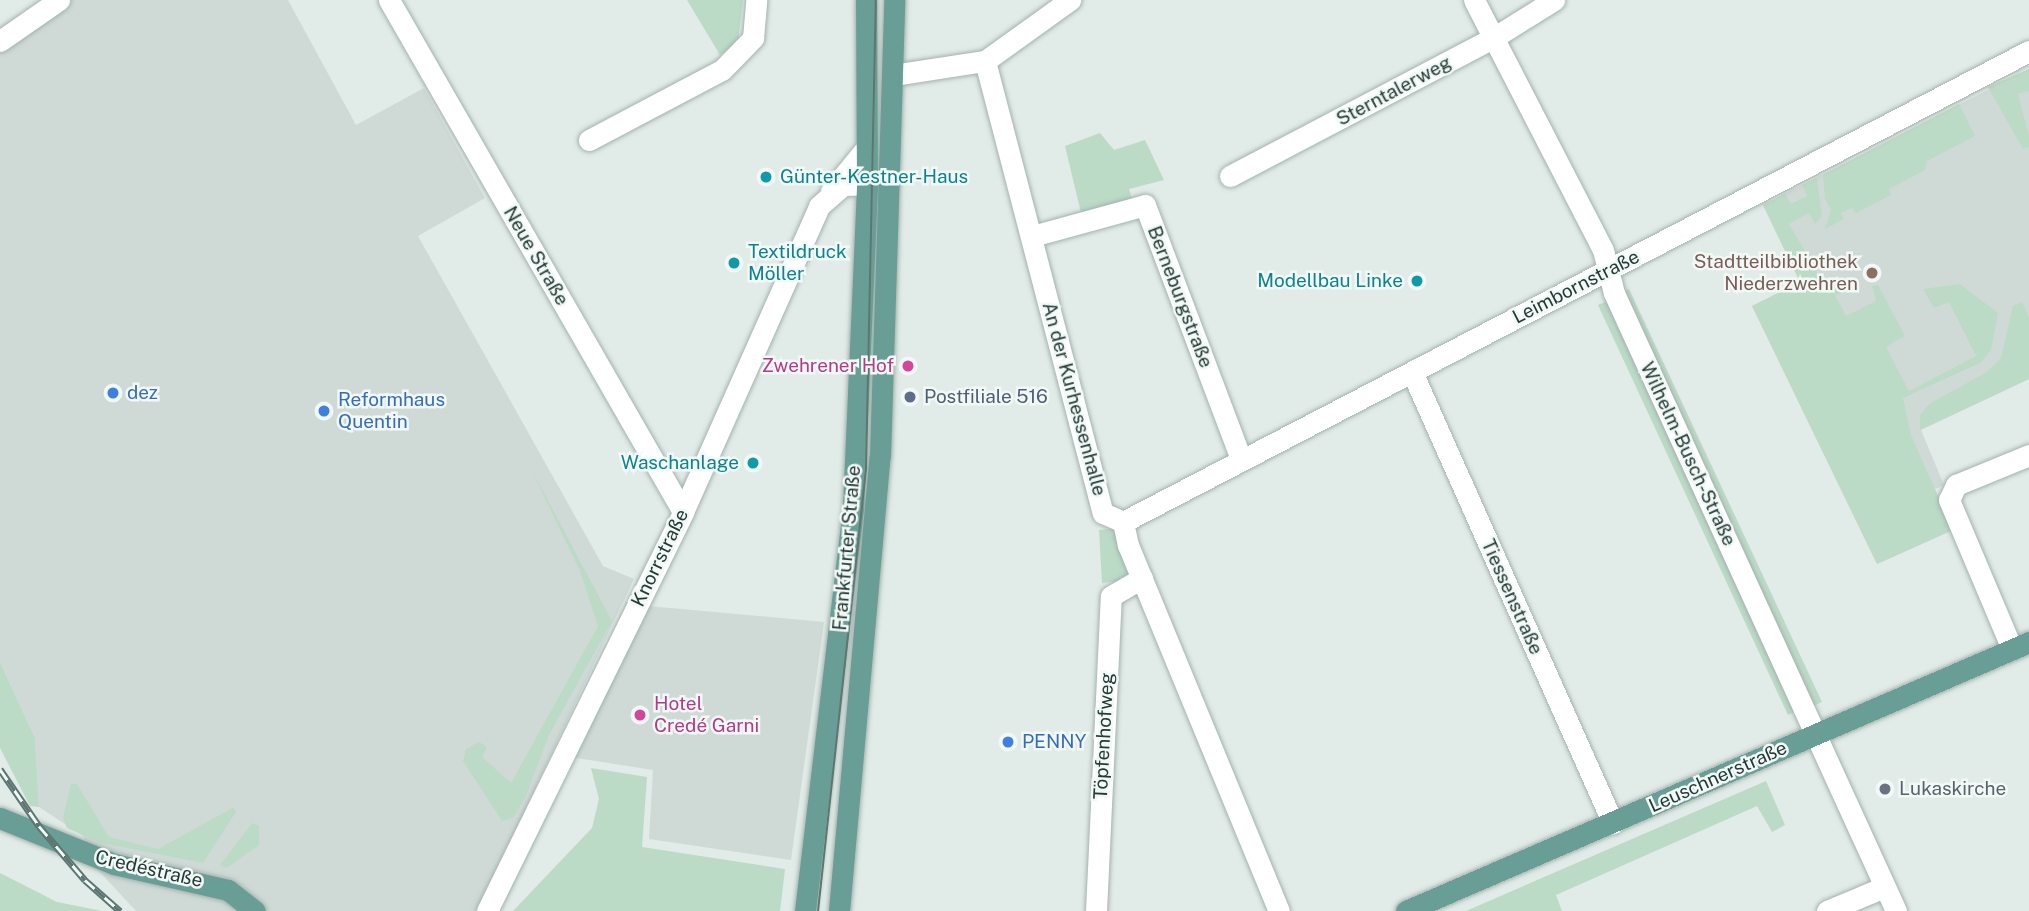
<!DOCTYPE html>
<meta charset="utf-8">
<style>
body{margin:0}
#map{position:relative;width:2029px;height:911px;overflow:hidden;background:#e1ebe7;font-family:"Public Sans",sans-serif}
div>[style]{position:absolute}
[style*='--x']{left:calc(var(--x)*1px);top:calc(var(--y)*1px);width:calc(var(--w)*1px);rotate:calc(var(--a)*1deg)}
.built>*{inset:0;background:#cfdad6}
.green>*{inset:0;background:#bbdbc7}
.roads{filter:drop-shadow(0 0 2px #a4b2ae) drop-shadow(0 0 2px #a4b2ae)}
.minor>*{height:21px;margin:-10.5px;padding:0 10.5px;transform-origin:10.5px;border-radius:10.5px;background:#fff}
.major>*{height:21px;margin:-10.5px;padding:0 10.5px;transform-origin:10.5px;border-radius:10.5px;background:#689e95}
.tram>*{height:2px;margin:-1px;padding:0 1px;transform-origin:1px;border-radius:1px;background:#5d7672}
.rail>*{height:7px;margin-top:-3.5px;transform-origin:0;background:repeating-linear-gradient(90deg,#f1f8f5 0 13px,#5d7672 0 26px);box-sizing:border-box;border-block:2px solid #5d7672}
.dots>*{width:19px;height:19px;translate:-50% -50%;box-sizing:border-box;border:4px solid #f1f8f5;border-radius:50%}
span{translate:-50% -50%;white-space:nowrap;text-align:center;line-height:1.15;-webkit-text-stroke:5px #f1f8f5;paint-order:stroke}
.street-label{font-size:19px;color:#233a36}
.culture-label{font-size:19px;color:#0d838f}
.left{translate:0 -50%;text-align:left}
.right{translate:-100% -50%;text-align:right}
.education-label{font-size:19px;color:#785e54}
.hotel-label{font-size:19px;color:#b23c85}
.shop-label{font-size:19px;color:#366cbe}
.service-label{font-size:19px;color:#4e5e75}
.worship-label{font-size:19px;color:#5b616d}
</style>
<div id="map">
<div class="built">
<div style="clip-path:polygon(70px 0,288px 0,356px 125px,424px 88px,485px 198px,418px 236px,603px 566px,634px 579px,479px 907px,503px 911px,136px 911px,98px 870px,83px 836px,39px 807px,35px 738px,0 662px,0 50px)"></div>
<div style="clip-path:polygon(2029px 69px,2029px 379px,1921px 430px,1944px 485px,1935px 489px,1953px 530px,1877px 564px,1752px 306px,1800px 282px,1763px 205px)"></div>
<div style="clip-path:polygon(637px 605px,824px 622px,791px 860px,649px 839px,653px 770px,564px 756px)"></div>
</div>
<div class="green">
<div style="clip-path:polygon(687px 0,743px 0,738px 42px,720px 55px)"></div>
<div style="clip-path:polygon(2029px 69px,2029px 91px,2018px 94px,2029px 137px,2029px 147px,2023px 149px,1988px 87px)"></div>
<div style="clip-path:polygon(1959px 104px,1975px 136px,1927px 161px,1925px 170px,1889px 189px,1891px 195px,1856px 213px,1852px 208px,1841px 213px,1844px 219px,1825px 229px,1831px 210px,1825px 199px,1823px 175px)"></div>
<div style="clip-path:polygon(1100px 133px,1114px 150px,1145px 140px,1164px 180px,1129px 189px,1133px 202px,1082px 217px,1065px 146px)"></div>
<div style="clip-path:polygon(1817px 178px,1822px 216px,1815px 224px,1809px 213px,1789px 224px,1815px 268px,1823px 293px,1841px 288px,1842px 292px,1835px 295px,1846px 316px,1876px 301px,1872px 286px,1878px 285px,1905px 336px,1886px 347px,1909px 391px,1976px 356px,1949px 302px,1934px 308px,1923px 289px,1960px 284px,1998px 313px,1991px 350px,1980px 363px,1903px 398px,1911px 435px,1953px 530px,1877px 564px,1752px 306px,1800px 282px,1763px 205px,1785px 194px,1791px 204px,1807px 196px,1802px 185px)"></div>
<div style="clip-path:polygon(1629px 289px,1822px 702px,1813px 706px,1620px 293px)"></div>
<div style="clip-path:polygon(1607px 301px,1798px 710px,1788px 715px,1598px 305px)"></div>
<div style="clip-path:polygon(2022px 302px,2029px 317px,2029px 379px,1920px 430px,1920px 415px,1929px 404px,1987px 372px,2001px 358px,2013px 306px)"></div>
<div style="clip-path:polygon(530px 467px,612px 621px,549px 735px,526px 796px,513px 818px,502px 821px,463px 761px,466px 749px,479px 742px,487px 747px,482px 757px,511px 783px,598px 626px,580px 571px)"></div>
<div style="clip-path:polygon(1116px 528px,1130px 572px,1120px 581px,1102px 583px,1099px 530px)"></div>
<div style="clip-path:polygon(0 662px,35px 738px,39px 807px,30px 806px,0 748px)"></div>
<div style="clip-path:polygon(591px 768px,647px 777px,642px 847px,785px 869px,780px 911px,513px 911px,592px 828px,599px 799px)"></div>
<div style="clip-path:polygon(1766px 781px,1785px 825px,1772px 832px,1757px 806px,1556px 895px,1562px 911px,1466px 911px)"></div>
<div style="clip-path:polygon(71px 784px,77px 784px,109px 837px,158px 849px,234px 807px,236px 812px,203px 863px,101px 843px,67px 828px,63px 818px)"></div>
<div style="clip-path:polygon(252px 823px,259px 826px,259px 845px,227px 868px,220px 865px)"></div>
<div style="clip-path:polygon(0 873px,57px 902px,102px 911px,0 911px)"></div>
</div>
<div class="roads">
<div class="minor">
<div style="--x:389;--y:0;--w:590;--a:60.13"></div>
<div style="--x:1474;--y:0;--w:281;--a:62.7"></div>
<div style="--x:1603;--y:250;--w:44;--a:75.7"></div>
<div style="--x:1614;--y:293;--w:679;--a:65.47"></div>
<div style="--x:0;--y:41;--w:72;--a:-34.8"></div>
<div style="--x:985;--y:61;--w:467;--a:75.4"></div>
<div style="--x:1103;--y:513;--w:22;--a:24"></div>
<div style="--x:1123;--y:522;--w:24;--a:78"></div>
<div style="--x:1128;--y:545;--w:396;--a:67.6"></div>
<div style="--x:893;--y:75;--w:93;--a:-8.7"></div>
<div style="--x:985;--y:61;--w:105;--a:-35.7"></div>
<div style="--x:589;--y:140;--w:150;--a:-27.8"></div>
<div style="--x:722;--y:70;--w:45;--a:-45.9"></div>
<div style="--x:753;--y:38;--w:38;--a:-85"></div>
<div style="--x:1230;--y:176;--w:297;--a:-27.7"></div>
<div style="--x:1493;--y:38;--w:72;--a:-31.9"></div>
<div style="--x:831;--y:191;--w:50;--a:-50.6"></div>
<div style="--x:1032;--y:236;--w:117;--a:-15.3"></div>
<div style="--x:1145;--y:205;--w:272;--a:69.3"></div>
<div style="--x:1412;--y:372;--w:494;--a:66"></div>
<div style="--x:1123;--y:522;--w:1021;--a:-27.47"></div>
<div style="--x:2012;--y:649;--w:162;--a:-112.9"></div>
<div style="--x:1949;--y:500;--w:17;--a:-65"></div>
<div style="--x:1956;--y:485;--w:79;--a:-22.3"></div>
<div style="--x:487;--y:911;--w:445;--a:-63.8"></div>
<div style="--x:683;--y:512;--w:335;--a:-66"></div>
<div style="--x:819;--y:206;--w:32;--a:-41"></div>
<div style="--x:843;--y:185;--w:24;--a:-2"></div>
<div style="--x:1096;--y:911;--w:315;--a:-87.3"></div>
<div style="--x:1111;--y:596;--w:36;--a:-30"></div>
<div style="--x:1827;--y:911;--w:62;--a:-22.8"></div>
</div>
<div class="major">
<div style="--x:0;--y:818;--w:123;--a:22"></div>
<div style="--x:114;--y:864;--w:117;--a:12.8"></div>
<div style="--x:228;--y:890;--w:34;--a:38"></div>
<div style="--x:805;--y:911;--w:406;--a:-83.2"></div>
<div style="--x:853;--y:508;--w:324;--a:-87.5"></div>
<div style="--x:867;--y:184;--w:184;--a:-90.3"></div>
<div style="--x:839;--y:911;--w:457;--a:-84.9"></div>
<div style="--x:880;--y:456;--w:456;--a:-88.2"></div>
<div style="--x:1406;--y:911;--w:679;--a:-23.35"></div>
</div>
</div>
<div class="tram">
<div style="--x:818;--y:911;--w:445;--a:-83.8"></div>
<div style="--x:866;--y:469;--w:469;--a:-88.8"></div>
</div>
<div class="rail">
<div style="--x:0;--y:769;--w:69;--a:55.6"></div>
<div style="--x:39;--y:826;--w:71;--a:49.6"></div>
<div style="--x:85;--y:880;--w:47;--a:41.5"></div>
</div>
<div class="dots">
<div style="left:766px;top:177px;background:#0f9aa8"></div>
<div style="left:734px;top:263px;background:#0f9aa8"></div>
<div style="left:1872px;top:273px;background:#8d6e63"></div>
<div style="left:1417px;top:281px;background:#0f9aa8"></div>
<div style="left:908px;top:366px;background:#d1479c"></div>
<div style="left:113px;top:393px;background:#3f7fe0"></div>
<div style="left:910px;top:397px;background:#5c6f8a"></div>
<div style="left:324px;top:411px;background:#3f7fe0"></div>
<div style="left:753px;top:463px;background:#0f9aa8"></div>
<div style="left:640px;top:715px;background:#d1479c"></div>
<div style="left:1008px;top:742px;background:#3f7fe0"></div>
<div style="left:1885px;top:789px;background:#6b7280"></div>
</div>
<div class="street-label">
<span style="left:1394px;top:91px;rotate:-28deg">Sterntalerweg</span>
<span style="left:536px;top:256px;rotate:60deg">Neue Straße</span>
<span style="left:1576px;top:287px;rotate:-27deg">Leimbornstraße</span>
<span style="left:1180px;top:297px;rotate:69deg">Berneburgstraße</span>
<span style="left:1074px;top:399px;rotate:75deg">An der Kurhessenhalle</span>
<span style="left:1688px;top:454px;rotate:65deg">Wilhelm-Busch-Straße</span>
<span style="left:847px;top:548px;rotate:-85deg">Frankfurter Straße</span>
<span style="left:660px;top:558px;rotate:-64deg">Knorrstraße</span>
<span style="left:1512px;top:597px;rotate:66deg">Tiessenstraße</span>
<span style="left:1104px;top:736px;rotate:-87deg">Töpfenhofweg</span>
<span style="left:1718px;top:777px;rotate:-24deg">Leuschnerstraße</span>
<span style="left:149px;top:869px;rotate:13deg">Credéstraße</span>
</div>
<div class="culture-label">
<span class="left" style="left:780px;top:177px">Günter-Kestner-Haus</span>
<span class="left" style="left:748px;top:263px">Textildruck<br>Möller</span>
<span class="right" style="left:1403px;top:281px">Modellbau Linke</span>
<span class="right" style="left:739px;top:463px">Waschanlage</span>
</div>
<div class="education-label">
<span class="right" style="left:1858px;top:273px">Stadtteilbibliothek<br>Niederzwehren</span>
</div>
<div class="hotel-label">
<span class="right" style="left:894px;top:366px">Zwehrener Hof</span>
<span class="left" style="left:654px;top:715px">Hotel<br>Credé Garni</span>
</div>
<div class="shop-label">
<span class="left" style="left:127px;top:393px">dez</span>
<span class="left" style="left:338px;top:411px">Reformhaus<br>Quentin</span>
<span class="left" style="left:1022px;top:742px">PENNY</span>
</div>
<div class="service-label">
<span class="left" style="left:924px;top:397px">Postfiliale 516</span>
</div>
<div class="worship-label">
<span class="left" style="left:1899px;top:789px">Lukaskirche</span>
</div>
</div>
